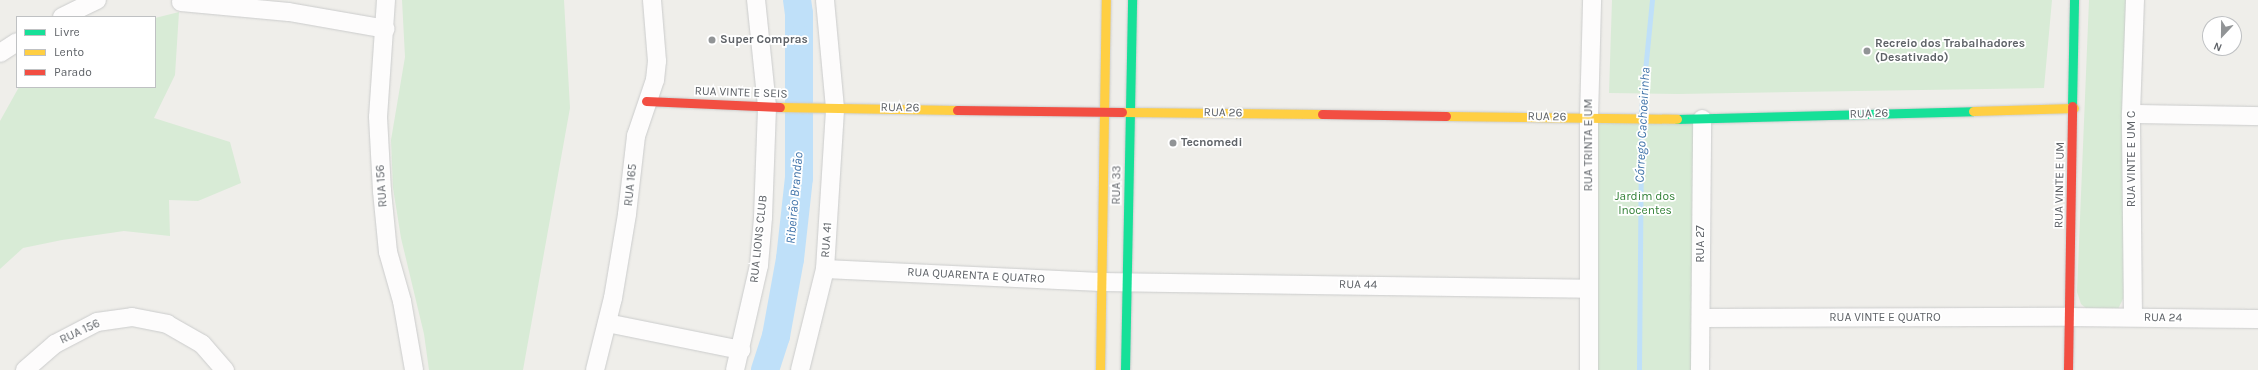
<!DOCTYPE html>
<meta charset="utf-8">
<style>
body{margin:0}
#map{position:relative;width:2258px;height:370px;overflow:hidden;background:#efeeea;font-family:Karla,sans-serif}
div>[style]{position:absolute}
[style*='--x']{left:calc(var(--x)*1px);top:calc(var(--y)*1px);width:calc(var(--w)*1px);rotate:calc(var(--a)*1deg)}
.green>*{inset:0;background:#d8ebd6}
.stream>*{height:4.5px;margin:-2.25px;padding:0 2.25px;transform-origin:2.25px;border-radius:2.25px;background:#bfe0f9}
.river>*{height:28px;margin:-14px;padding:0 14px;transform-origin:14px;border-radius:14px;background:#bfe0f9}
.roads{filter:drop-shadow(0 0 1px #cbcccc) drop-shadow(0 0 1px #cbcccc)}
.street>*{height:18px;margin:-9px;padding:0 9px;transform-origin:9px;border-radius:9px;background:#fdfcfc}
.fast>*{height:9px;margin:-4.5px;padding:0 4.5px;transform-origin:4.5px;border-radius:4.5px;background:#16e098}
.slow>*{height:9px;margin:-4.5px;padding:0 4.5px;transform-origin:4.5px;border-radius:4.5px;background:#ffcf43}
.jam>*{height:9px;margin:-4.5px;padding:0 4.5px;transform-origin:4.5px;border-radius:4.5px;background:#f24e42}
.dots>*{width:11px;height:11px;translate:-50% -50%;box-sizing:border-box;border:2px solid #fff;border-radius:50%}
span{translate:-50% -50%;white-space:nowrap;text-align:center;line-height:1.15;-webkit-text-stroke:3.5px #fff;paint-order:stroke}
.poi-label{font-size:12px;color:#5f6368;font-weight:700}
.left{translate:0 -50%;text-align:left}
.street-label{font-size:12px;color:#5f6368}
.park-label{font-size:12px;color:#348238}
.water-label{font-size:13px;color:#4174aa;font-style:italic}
.legend{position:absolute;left:16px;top:16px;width:140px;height:72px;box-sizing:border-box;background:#fff;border:1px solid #bfc1c3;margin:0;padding:5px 7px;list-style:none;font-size:12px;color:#5f6368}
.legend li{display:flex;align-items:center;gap:8px;height:20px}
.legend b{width:20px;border:1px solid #bfc1c3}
.north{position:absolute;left:2202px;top:16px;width:40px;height:40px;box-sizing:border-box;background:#fff;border:1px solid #bfc1c3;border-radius:50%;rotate:202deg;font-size:11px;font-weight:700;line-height:16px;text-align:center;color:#5f6368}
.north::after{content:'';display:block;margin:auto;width:14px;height:18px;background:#919496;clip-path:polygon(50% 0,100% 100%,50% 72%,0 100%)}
</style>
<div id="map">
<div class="green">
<div style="clip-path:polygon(402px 0,564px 0,570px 108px,523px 370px,429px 370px,424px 334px,401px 238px,393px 188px,391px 140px,405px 57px)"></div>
<div style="clip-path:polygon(1612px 0,2052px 0,2044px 88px,1678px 94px,1609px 93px)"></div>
<div style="clip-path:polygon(2089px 0,2129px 0,2125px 295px,2118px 309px,2087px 309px,2081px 304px,2077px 292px)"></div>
<div style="clip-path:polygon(179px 12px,175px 75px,154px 118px,230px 142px,241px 183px,198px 201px,169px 200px,170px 236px,124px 231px,62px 240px,23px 248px,0 269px,0 121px,19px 87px,155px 87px,155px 18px)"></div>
<div style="clip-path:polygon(1589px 118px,1702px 119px,1700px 370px,1589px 370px)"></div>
</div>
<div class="stream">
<div style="--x:1641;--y:112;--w:113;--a:-84.4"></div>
<div style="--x:1639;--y:370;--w:247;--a:-89.5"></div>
</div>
<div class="river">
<div style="--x:765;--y:370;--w:36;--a:-72"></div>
<div style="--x:776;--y:336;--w:78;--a:-79.7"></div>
<div style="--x:790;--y:259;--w:81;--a:-83.7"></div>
<div style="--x:799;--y:178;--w:164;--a:-90"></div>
<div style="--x:799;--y:14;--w:14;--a:-98"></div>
</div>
<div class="roads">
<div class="street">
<div style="--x:386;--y:0;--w:117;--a:93.9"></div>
<div style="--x:378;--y:117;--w:74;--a:86.9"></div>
<div style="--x:382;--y:191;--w:61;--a:84.4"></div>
<div style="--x:388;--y:252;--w:51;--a:74.1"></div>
<div style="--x:402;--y:301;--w:70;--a:80.1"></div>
<div style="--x:181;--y:2;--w:108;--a:5.3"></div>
<div style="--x:289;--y:12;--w:98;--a:9.9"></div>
<div style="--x:62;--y:17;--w:39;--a:-26"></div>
<div style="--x:0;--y:53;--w:20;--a:-33"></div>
<div style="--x:2131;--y:114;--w:127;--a:0.9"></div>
<div style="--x:825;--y:269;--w:276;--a:2.7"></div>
<div style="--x:1101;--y:282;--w:488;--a:0.8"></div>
<div style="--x:2133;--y:317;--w:203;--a:-90.6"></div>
<div style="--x:2131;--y:114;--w:114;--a:-88"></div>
<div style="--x:1701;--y:318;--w:367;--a:-0.2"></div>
<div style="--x:2068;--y:317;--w:190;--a:0.6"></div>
<div style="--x:607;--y:323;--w:137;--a:11.4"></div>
<div style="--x:25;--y:370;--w:40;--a:-41"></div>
<div style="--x:55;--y:344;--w:47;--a:-27.6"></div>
<div style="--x:97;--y:322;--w:35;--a:-8"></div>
<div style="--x:132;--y:317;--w:36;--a:11"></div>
<div style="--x:167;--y:324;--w:40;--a:29.7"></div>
<div style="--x:202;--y:344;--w:35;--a:49"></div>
<div style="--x:595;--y:370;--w:74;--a:-76"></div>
<div style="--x:613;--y:298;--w:85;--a:-80.5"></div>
<div style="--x:627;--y:214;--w:79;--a:-83.4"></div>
<div style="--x:636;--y:136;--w:59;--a:-71.3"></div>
<div style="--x:655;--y:80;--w:19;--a:-84"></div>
<div style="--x:657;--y:61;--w:61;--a:-94.7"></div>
<div style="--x:735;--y:370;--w:108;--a:-77.1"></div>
<div style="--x:759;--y:265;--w:48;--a:-85.2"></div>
<div style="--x:763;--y:217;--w:111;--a:-87.9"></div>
<div style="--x:767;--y:106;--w:107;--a:-95.9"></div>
<div style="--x:800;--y:370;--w:104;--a:-76.1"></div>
<div style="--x:825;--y:269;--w:161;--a:-86.4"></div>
<div style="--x:835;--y:108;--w:108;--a:-95.3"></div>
<div style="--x:1589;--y:370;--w:252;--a:-90"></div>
<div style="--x:1589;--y:118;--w:118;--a:-88.5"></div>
<div style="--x:1700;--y:370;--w:251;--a:-89.5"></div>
</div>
<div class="fast">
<div style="--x:2072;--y:106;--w:106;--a:-88.9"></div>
<div style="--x:1677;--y:119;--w:296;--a:-1.5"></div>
<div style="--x:1125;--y:370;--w:370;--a:-88.9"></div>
</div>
<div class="slow">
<div style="--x:780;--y:107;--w:177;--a:1"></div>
<div style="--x:1973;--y:111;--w:101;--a:-1.7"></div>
<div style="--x:1122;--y:112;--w:200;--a:0.6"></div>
<div style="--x:1446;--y:116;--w:231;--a:0.7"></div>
<div style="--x:1100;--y:370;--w:370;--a:-89.1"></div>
</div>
<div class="jam">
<div style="--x:646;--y:101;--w:134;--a:2.6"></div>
<div style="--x:957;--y:110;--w:165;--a:0.7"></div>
<div style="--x:1322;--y:114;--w:124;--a:0.9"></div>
<div style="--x:2068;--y:370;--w:264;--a:-89.1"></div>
</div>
</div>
<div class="dots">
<div style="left:712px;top:40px;background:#919496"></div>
<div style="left:1867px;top:51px;background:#919496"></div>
<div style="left:1173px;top:143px;background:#919496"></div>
</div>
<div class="poi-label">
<span class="left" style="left:720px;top:40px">Super Compras</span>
<span class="left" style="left:1875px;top:51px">Recreio dos Trabalhadores<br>(Desativado)</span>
<span class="left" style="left:1181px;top:143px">Tecnomedi</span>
</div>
<div class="street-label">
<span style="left:741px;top:93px;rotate:2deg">RUA VINTE E SEIS</span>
<span style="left:900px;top:108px;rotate:1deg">RUA 26</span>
<span style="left:1223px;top:113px;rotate:1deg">RUA 26</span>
<span style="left:1869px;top:114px;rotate:-2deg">RUA 26</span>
<span style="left:1547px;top:117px;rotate:1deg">RUA 26</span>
<span style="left:1589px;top:145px;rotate:-90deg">RUA TRINTA E UM</span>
<span style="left:2132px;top:159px;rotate:-90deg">RUA VINTE E UM C</span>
<span style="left:631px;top:185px;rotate:-84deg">RUA 165</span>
<span style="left:1117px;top:185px;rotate:-89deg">RUA 33</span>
<span style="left:2060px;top:185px;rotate:-89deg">RUA VINTE E UM</span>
<span style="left:382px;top:186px;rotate:-94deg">RUA 156</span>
<span style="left:759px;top:239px;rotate:-84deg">RUA LIONS CLUB</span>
<span style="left:827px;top:240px;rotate:-86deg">RUA 41</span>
<span style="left:1701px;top:244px;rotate:-90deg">RUA 27</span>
<span style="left:976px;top:276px;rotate:3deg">RUA QUARENTA E QUATRO</span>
<span style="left:1358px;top:285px;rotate:1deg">RUA 44</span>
<span style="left:1885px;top:318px">RUA VINTE E QUATRO</span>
<span style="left:2163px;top:318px;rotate:1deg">RUA 24</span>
<span style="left:80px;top:332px;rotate:-25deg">RUA 156</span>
</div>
<div class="park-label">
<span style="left:1645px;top:204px">Jardim dos<br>Inocentes</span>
</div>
<div class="water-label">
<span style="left:1643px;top:125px;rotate:-87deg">Córrego Cachoeirinha</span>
<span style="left:795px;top:198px;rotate:-85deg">Ribeirão Brandão</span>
</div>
<ul class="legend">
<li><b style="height:5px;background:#16e098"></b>Livre</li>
<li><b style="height:5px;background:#ffcf43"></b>Lento</li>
<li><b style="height:5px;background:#f24e42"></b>Parado</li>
</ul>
<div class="north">N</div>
</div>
